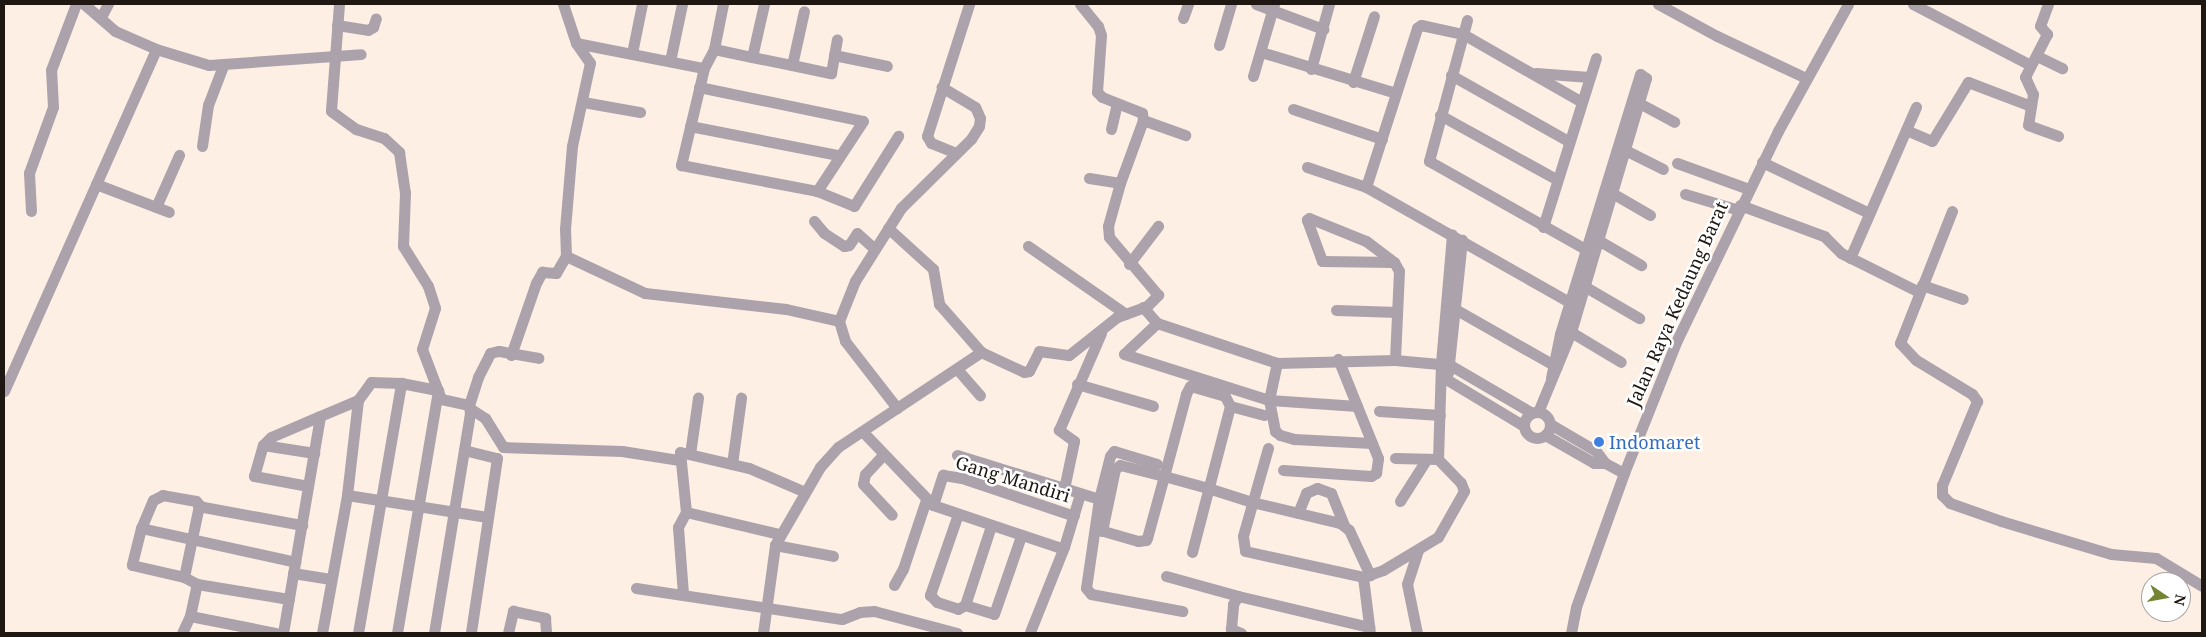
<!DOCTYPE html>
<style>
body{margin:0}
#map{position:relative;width:2206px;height:637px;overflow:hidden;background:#fdefe4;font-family:"Noto Serif",serif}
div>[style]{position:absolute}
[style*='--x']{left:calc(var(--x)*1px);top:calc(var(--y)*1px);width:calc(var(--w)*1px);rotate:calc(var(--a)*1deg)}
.minor>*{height:11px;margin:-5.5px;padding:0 5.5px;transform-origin:5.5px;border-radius:5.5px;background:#aba2ab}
.minor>.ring{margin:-5.5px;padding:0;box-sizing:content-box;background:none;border:11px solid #aba2ab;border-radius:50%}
.dots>*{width:14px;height:14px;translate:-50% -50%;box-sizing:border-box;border:2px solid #fff;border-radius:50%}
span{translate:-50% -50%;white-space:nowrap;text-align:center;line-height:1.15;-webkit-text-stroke:5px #fff;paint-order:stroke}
.street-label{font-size:18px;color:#1f1711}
.shop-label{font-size:18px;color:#366cbe}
.left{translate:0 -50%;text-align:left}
.frame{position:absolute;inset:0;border:5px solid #1f1711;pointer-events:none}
.north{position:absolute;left:2141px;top:572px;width:50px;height:50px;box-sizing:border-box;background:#fff;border:1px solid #a5a2a0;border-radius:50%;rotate:102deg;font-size:14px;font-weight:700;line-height:20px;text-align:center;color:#1f1711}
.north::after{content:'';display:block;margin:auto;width:18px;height:22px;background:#738433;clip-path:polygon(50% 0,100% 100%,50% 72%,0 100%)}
</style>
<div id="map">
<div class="minor">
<div style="--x:84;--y:4;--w:41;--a:41.1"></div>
<div style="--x:115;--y:31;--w:45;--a:23.7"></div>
<div style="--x:156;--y:49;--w:55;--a:16.8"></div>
<div style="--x:209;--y:65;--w:152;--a:-4.1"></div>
<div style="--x:339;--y:4;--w:107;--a:94.3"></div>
<div style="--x:331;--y:111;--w:31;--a:36"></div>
<div style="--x:356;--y:129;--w:29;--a:18"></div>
<div style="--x:384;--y:138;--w:21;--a:43"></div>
<div style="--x:399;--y:152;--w:41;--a:81.7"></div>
<div style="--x:405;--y:193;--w:53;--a:92.2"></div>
<div style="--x:403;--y:246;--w:47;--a:58"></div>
<div style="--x:428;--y:286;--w:23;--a:72"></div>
<div style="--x:435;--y:308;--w:43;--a:107.6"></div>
<div style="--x:422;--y:349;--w:53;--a:69.2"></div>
<div style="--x:441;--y:399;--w:29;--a:12"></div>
<div style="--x:1080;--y:4;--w:28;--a:51"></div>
<div style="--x:1098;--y:26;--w:9;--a:72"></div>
<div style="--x:1101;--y:35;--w:57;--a:94"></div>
<div style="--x:1097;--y:92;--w:7;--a:45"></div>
<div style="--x:1102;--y:97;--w:43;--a:21.8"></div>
<div style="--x:1142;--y:113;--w:7;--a:82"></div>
<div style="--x:1256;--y:4;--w:72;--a:20.5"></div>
<div style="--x:1658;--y:4;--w:67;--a:28.5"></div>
<div style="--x:1717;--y:36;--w:98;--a:25.3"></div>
<div style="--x:1913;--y:4;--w:132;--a:27.5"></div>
<div style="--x:2048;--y:4;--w:23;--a:110"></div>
<div style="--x:2040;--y:26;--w:11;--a:49"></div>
<div style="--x:2047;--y:34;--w:48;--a:117.1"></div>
<div style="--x:2025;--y:77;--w:19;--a:65"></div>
<div style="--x:2033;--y:94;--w:31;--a:99"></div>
<div style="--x:2028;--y:125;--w:32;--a:20"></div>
<div style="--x:101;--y:17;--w:15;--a:-62"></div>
<div style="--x:1183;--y:18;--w:15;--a:-70"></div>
<div style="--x:1467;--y:20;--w:146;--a:105.1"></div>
<div style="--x:1429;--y:161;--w:187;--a:29.4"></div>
<div style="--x:337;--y:25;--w:31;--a:9"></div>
<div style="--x:368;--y:30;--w:6;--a:-31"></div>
<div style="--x:373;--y:27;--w:9;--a:-72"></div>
<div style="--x:576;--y:43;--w:130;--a:11.1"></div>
<div style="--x:704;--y:68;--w:100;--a:103.3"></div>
<div style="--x:681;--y:165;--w:138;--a:10.8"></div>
<div style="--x:817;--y:191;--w:40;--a:22"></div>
<div style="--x:854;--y:206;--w:83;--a:-57.8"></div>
<div style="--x:1219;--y:45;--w:43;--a:-73.7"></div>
<div style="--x:714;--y:49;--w:39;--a:12"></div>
<div style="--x:752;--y:57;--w:54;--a:-77.2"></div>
<div style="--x:1261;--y:52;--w:141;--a:16.9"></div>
<div style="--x:632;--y:53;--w:50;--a:-78.5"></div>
<div style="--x:834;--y:55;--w:54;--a:11.7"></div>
<div style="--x:2037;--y:56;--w:28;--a:26"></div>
<div style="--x:752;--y:57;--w:41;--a:11.3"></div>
<div style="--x:792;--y:65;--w:55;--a:-77.5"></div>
<div style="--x:670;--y:61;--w:58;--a:-78.1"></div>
<div style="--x:792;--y:65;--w:40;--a:12"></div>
<div style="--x:831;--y:73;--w:34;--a:-80"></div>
<div style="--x:704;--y:68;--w:21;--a:-62"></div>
<div style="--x:714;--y:49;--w:46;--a:-78.7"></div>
<div style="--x:1311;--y:69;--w:67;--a:-74.5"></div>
<div style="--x:1536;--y:73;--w:53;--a:4.3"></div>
<div style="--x:1451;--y:75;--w:134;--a:29.4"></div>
<div style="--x:1253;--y:76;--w:75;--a:-73.7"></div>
<div style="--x:1353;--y:82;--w:69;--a:-72.3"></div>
<div style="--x:699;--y:87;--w:167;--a:11.7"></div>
<div style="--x:863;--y:121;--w:84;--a:123.3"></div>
<div style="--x:583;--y:102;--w:58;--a:10"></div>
<div style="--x:1639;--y:103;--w:40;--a:28"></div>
<div style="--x:1293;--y:109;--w:94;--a:18.6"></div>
<div style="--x:1440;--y:115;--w:132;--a:28.9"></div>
<div style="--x:690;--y:126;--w:151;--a:11.1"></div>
<div style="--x:1111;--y:129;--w:26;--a:-77"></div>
<div style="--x:1906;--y:130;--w:28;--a:23"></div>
<div style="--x:1932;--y:141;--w:69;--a:-58.6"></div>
<div style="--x:1968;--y:82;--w:67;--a:20.9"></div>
<div style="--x:202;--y:146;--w:41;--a:-81.7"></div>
<div style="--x:208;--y:105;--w:42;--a:-69"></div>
<div style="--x:1619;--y:147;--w:49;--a:26.6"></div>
<div style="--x:956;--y:153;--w:27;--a:-158"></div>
<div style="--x:931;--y:143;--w:8;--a:-120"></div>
<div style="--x:927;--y:136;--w:139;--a:-72.3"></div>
<div style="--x:1762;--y:162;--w:119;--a:25.5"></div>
<div style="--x:1677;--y:163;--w:77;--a:19.9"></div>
<div style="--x:1307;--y:167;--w:62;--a:18.7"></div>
<div style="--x:1366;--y:187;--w:241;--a:29.5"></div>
<div style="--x:1089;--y:178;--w:31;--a:9"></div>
<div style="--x:1120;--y:183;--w:67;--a:-69.9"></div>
<div style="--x:1143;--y:120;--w:45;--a:19.7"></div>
<div style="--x:96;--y:184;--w:78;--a:21"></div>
<div style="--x:1366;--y:187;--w:167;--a:-72.2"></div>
<div style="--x:1417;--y:28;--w:5;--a:-37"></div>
<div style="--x:1421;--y:25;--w:43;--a:12.1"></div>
<div style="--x:1463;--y:34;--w:135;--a:29.8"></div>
<div style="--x:1612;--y:193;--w:44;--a:30.1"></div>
<div style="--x:1685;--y:194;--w:56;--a:16.5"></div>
<div style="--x:1740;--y:205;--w:90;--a:20.3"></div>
<div style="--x:1824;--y:236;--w:24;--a:45"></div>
<div style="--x:1841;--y:253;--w:87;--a:26.6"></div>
<div style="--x:156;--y:207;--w:57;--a:-66.1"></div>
<div style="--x:31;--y:211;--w:38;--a:-93"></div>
<div style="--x:29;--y:173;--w:70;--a:-70"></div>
<div style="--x:53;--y:107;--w:37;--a:-93"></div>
<div style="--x:51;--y:70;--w:71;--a:-69.3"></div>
<div style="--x:1952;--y:211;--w:142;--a:111.5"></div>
<div style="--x:1900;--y:343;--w:23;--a:47"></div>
<div style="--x:1916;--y:360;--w:66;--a:31.3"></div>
<div style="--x:1972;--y:394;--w:9;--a:54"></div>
<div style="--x:1977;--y:401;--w:91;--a:112.6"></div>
<div style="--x:1942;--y:485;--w:10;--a:90"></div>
<div style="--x:1942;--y:495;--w:11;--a:45"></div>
<div style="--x:1950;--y:503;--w:54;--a:19.4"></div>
<div style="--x:2001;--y:521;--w:115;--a:16.7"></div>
<div style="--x:2111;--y:554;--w:45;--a:5.1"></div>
<div style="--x:2156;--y:558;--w:54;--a:31.3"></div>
<div style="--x:814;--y:221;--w:16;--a:50"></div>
<div style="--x:824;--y:233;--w:24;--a:33"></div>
<div style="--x:844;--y:246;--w:5;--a:-11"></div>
<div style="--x:849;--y:245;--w:14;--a:-56"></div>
<div style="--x:857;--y:233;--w:24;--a:42"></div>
<div style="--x:1543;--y:227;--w:177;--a:-72.6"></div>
<div style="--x:888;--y:228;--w:61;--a:42.3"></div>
<div style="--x:933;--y:269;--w:36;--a:80"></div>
<div style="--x:939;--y:304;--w:64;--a:48.8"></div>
<div style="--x:981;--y:352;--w:47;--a:24.9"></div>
<div style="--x:1024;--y:372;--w:5;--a:-11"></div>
<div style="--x:1029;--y:371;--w:22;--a:-63"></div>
<div style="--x:1039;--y:351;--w:30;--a:8"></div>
<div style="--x:1069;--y:355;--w:61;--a:-38.4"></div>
<div style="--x:1117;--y:317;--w:32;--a:-20"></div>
<div style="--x:1147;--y:306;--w:16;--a:-45"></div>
<div style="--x:1158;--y:295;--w:76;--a:-130.2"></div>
<div style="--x:1109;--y:237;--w:11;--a:-95"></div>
<div style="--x:1108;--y:226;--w:45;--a:-74.4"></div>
<div style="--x:1598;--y:240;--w:50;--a:30.2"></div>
<div style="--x:1028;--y:246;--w:119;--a:34.8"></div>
<div style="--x:566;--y:256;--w:87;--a:25.1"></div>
<div style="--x:645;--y:293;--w:142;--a:6.5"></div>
<div style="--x:786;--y:309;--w:54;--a:12.8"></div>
<div style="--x:839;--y:321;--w:21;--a:73"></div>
<div style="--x:845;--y:341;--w:85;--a:52.2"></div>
<div style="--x:1850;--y:258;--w:165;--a:-66.4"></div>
<div style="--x:1394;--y:262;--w:72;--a:-179.2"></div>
<div style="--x:1322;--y:261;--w:44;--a:-110.1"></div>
<div style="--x:1307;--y:220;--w:3;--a:-45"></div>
<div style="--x:1309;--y:218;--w:61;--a:22"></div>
<div style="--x:1366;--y:241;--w:35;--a:37"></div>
<div style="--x:1394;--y:262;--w:10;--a:61"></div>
<div style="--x:1399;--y:271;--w:89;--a:92.6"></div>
<div style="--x:1129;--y:264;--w:48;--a:-52.7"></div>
<div style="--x:1922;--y:285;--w:43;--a:18.9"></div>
<div style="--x:1584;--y:286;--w:64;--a:30.2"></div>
<div style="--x:1143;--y:307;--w:21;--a:49"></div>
<div style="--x:1157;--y:323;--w:126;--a:18.4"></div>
<div style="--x:1277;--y:363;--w:118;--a:-1.5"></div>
<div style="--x:1395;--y:360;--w:55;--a:5.2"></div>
<div style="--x:1450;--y:365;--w:95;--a:30.3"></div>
<div style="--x:1455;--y:309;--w:117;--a:29.6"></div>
<div style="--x:1336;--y:310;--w:61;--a:1.9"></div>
<div style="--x:839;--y:321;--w:43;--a:-68.2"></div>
<div style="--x:855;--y:281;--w:86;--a:-57.8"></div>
<div style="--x:901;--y:208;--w:98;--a:-44.6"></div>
<div style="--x:971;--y:139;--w:15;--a:-58"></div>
<div style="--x:979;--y:126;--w:8;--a:-83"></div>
<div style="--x:980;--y:118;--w:12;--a:-114"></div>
<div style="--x:975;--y:107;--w:39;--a:-149"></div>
<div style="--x:1157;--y:323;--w:45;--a:136.8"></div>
<div style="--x:1124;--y:354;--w:152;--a:17.6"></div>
<div style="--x:1269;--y:400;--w:38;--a:-78"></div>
<div style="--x:1571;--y:332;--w:58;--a:31"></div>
<div style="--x:511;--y:355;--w:76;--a:-70.9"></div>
<div style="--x:536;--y:283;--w:13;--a:-61"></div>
<div style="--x:542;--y:272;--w:14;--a:4"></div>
<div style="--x:556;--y:273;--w:20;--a:-60"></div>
<div style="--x:566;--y:256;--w:27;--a:-92"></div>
<div style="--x:565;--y:229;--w:83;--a:-85.2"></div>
<div style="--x:572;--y:146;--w:85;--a:-77.8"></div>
<div style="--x:590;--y:63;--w:24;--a:-125"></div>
<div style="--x:576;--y:43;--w:41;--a:-108.4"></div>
<div style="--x:957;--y:369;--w:35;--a:49"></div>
<div style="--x:1448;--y:373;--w:134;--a:-84"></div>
<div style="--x:1441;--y:376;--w:97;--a:31.1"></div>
<div style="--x:1077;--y:384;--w:79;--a:16.1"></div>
<div style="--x:4;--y:391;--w:374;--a:-66"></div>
<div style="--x:1357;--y:406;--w:88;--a:-176.1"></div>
<div style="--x:1269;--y:400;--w:32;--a:79"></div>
<div style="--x:1275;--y:431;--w:6;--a:39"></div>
<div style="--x:1280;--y:435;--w:15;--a:16"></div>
<div style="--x:1294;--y:439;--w:78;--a:2.9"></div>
<div style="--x:471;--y:409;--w:17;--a:33"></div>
<div style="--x:485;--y:418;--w:34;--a:58"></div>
<div style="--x:503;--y:447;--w:119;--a:1.9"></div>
<div style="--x:622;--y:451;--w:58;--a:9"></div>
<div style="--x:1379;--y:411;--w:61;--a:3.8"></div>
<div style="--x:1538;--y:412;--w:87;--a:-67.6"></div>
<div style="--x:1571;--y:332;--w:145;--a:-73.6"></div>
<div style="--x:1612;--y:193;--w:120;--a:-73.5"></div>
<div style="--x:1646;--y:78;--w:7;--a:-146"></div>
<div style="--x:1640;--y:74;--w:272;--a:107.1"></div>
<div style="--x:1560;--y:334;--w:45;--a:101.6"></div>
<div class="ring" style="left:1524px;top:412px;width:15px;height:15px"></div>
<div style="--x:1264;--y:415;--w:35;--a:-165"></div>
<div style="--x:1230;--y:406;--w:11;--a:-117"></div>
<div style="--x:1225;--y:396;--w:36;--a:-164"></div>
<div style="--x:1190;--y:386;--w:9;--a:117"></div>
<div style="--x:1186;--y:394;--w:85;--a:105"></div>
<div style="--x:1164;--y:476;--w:64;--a:105.3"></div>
<div style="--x:1147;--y:538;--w:2;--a:117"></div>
<div style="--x:1146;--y:540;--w:8;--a:173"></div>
<div style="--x:1138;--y:541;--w:37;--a:-164"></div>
<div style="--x:1102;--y:531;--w:63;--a:-78.2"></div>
<div style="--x:1115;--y:469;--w:6;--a:-39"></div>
<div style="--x:1120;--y:465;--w:45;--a:14"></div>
<div style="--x:1164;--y:476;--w:46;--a:15.3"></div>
<div style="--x:1208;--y:488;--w:46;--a:17.7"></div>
<div style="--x:1252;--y:502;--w:90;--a:13.4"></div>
<div style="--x:1340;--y:523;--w:11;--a:38"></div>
<div style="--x:1349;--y:530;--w:50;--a:65"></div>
<div style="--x:1550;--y:424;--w:53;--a:30.4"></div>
<div style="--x:1596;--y:451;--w:15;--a:53"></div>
<div style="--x:1605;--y:463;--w:21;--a:28"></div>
<div style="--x:863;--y:432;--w:101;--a:46.2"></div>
<div style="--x:933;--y:505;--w:135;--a:18.6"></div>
<div style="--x:1545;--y:435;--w:56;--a:29.7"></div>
<div style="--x:1594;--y:463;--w:11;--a:0"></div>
<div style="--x:263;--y:445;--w:52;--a:8.9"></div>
<div style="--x:1268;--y:448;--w:91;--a:105.9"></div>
<div style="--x:1243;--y:536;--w:15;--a:82"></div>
<div style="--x:1245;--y:551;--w:121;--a:12.4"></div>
<div style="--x:1363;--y:577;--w:21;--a:-19"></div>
<div style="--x:1383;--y:570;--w:64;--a:-31"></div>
<div style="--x:1438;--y:537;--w:53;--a:-60.5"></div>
<div style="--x:1464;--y:491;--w:9;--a:-111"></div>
<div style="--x:1461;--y:483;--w:33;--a:-134"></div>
<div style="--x:1438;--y:459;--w:43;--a:-178.7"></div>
<div style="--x:464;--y:450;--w:34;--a:14"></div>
<div style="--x:497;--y:458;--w:177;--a:98.5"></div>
<div style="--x:690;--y:454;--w:57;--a:-81.9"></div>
<div style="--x:883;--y:455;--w:26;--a:133"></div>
<div style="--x:865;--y:474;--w:10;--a:101"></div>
<div style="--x:863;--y:484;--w:42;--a:46.9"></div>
<div style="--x:957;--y:455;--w:149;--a:17.2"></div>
<div style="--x:1438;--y:459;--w:96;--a:-88.2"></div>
<div style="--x:1441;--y:363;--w:129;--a:-85.1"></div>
<div style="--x:732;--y:464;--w:67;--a:-82.2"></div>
<div style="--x:1157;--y:464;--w:45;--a:-163.2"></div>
<div style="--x:1114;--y:451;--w:6;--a:129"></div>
<div style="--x:1110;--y:456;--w:44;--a:104.3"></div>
<div style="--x:1099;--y:499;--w:90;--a:98.3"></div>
<div style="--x:1086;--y:588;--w:8;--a:50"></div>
<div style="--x:1091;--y:594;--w:93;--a:10.6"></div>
<div style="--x:1283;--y:470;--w:88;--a:3.9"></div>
<div style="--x:1371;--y:476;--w:6;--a:-31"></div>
<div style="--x:1376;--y:473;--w:15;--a:-82"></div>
<div style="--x:1378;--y:458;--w:107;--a:-112"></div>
<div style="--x:308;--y:486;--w:55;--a:-169.5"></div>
<div style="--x:254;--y:476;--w:32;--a:-74"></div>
<div style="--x:263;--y:445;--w:11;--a:-45"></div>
<div style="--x:271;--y:437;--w:53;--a:-23.2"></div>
<div style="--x:1064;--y:489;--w:49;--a:-78.2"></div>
<div style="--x:1074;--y:441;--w:19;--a:-144"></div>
<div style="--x:1059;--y:430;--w:106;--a:-66.6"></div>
<div style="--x:347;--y:495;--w:142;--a:8.9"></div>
<div style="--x:1400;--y:501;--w:49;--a:-57.6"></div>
<div style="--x:933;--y:505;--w:32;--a:-72"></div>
<div style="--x:943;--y:475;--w:19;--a:9"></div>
<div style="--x:962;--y:478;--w:118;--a:18.7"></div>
<div style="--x:198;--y:506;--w:106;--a:10.4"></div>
<div style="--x:686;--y:512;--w:96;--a:13.3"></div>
<div style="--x:1298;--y:513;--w:22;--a:-68"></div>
<div style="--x:1306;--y:493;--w:12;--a:-24"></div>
<div style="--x:1317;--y:488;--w:15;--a:20"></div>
<div style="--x:1331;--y:493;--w:35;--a:68"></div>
<div style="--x:958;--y:514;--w:86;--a:109.1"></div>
<div style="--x:930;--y:595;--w:10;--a:45"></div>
<div style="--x:937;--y:602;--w:22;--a:18"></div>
<div style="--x:958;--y:609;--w:8;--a:-30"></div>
<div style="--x:141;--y:528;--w:158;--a:12.4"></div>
<div style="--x:775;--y:545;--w:59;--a:10.7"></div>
<div style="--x:1192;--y:552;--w:151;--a:-75.4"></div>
<div style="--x:293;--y:573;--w:38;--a:9"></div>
<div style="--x:1166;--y:576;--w:75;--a:15.5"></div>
<div style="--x:1363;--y:577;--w:56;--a:82.9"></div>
<div style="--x:197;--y:584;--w:93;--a:9.3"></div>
<div style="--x:894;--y:585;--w:18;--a:-61"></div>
<div style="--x:903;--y:569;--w:73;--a:-71.6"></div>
<div style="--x:636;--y:588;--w:208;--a:8.6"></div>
<div style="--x:842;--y:619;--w:19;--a:-21"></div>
<div style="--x:860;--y:612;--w:14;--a:-4"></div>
<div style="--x:874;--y:611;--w:86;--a:14.8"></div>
<div style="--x:683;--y:594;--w:67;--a:-94.3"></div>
<div style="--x:678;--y:527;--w:17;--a:-62"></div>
<div style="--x:686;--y:512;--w:60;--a:-95.7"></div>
<div style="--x:680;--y:452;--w:71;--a:13.1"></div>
<div style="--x:749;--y:468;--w:61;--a:23.2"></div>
<div style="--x:965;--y:605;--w:30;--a:17"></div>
<div style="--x:994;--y:614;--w:83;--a:-70.9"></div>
<div style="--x:965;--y:605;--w:83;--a:-71.8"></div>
<div style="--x:190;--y:616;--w:88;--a:11.2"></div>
<div style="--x:1030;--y:632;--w:92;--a:-68.2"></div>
<div style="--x:1064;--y:547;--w:55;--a:-73.2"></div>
<div style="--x:182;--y:633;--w:19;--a:-65"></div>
<div style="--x:190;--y:616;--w:33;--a:-78"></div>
<div style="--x:197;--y:584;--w:15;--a:-152"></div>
<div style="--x:184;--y:577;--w:74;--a:-78.2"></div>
<div style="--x:199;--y:505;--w:5;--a:-127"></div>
<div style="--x:196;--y:501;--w:34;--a:-170"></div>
<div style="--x:163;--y:495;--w:11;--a:153"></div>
<div style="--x:153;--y:500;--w:30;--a:113"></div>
<div style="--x:141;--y:528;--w:38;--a:104"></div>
<div style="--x:132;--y:565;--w:53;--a:13"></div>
<div style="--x:283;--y:633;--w:220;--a:-80.3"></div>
<div style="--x:320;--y:416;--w:41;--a:-22.8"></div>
<div style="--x:322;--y:633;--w:140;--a:-79.7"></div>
<div style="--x:347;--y:495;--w:96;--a:-83.4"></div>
<div style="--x:358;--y:400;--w:22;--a:-54"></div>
<div style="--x:371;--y:382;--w:30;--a:2"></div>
<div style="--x:401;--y:383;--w:38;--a:11"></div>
<div style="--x:358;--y:633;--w:254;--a:-80.2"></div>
<div style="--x:397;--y:633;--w:245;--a:-80.4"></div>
<div style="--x:434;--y:633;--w:222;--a:-80.7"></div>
<div style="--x:470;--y:414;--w:9;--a:-96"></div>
<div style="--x:469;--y:405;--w:29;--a:-72"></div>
<div style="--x:478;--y:377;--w:27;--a:-63"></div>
<div style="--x:490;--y:353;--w:9;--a:-13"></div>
<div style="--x:499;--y:351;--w:40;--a:10"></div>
<div style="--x:508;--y:633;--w:23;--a:-77"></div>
<div style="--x:513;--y:611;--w:33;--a:12"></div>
<div style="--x:545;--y:618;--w:15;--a:86"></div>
<div style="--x:763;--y:633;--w:89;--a:-82.2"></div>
<div style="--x:775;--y:545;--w:90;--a:-60"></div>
<div style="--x:820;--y:467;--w:27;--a:-48"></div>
<div style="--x:838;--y:447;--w:172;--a:-33.6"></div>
<div style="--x:1241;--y:633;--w:11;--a:-158"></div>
<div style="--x:1231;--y:629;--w:25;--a:-85"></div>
<div style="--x:1233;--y:604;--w:9;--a:-58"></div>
<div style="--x:1238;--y:596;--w:135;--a:13.3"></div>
<div style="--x:1417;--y:633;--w:50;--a:-101.5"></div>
<div style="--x:1407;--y:584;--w:35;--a:-72"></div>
<div style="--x:1571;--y:633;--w:26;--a:-79"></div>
<div style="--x:1576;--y:607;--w:142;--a:-70.3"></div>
<div style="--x:1624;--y:473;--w:143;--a:-68.3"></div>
<div style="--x:1677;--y:340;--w:232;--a:-64.2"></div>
<div style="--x:1778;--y:131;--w:145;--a:-61.1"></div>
</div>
<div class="dots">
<div style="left:1599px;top:442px;background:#3f7fe0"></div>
</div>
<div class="street-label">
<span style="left:1677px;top:304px;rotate:-66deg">Jalan Raya Kedaung Barat</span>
<span style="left:1013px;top:479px;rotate:17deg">Gang Mandiri</span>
</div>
<div class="shop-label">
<span class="left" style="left:1609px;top:442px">Indomaret</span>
</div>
<div class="frame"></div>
<div class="north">N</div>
</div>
